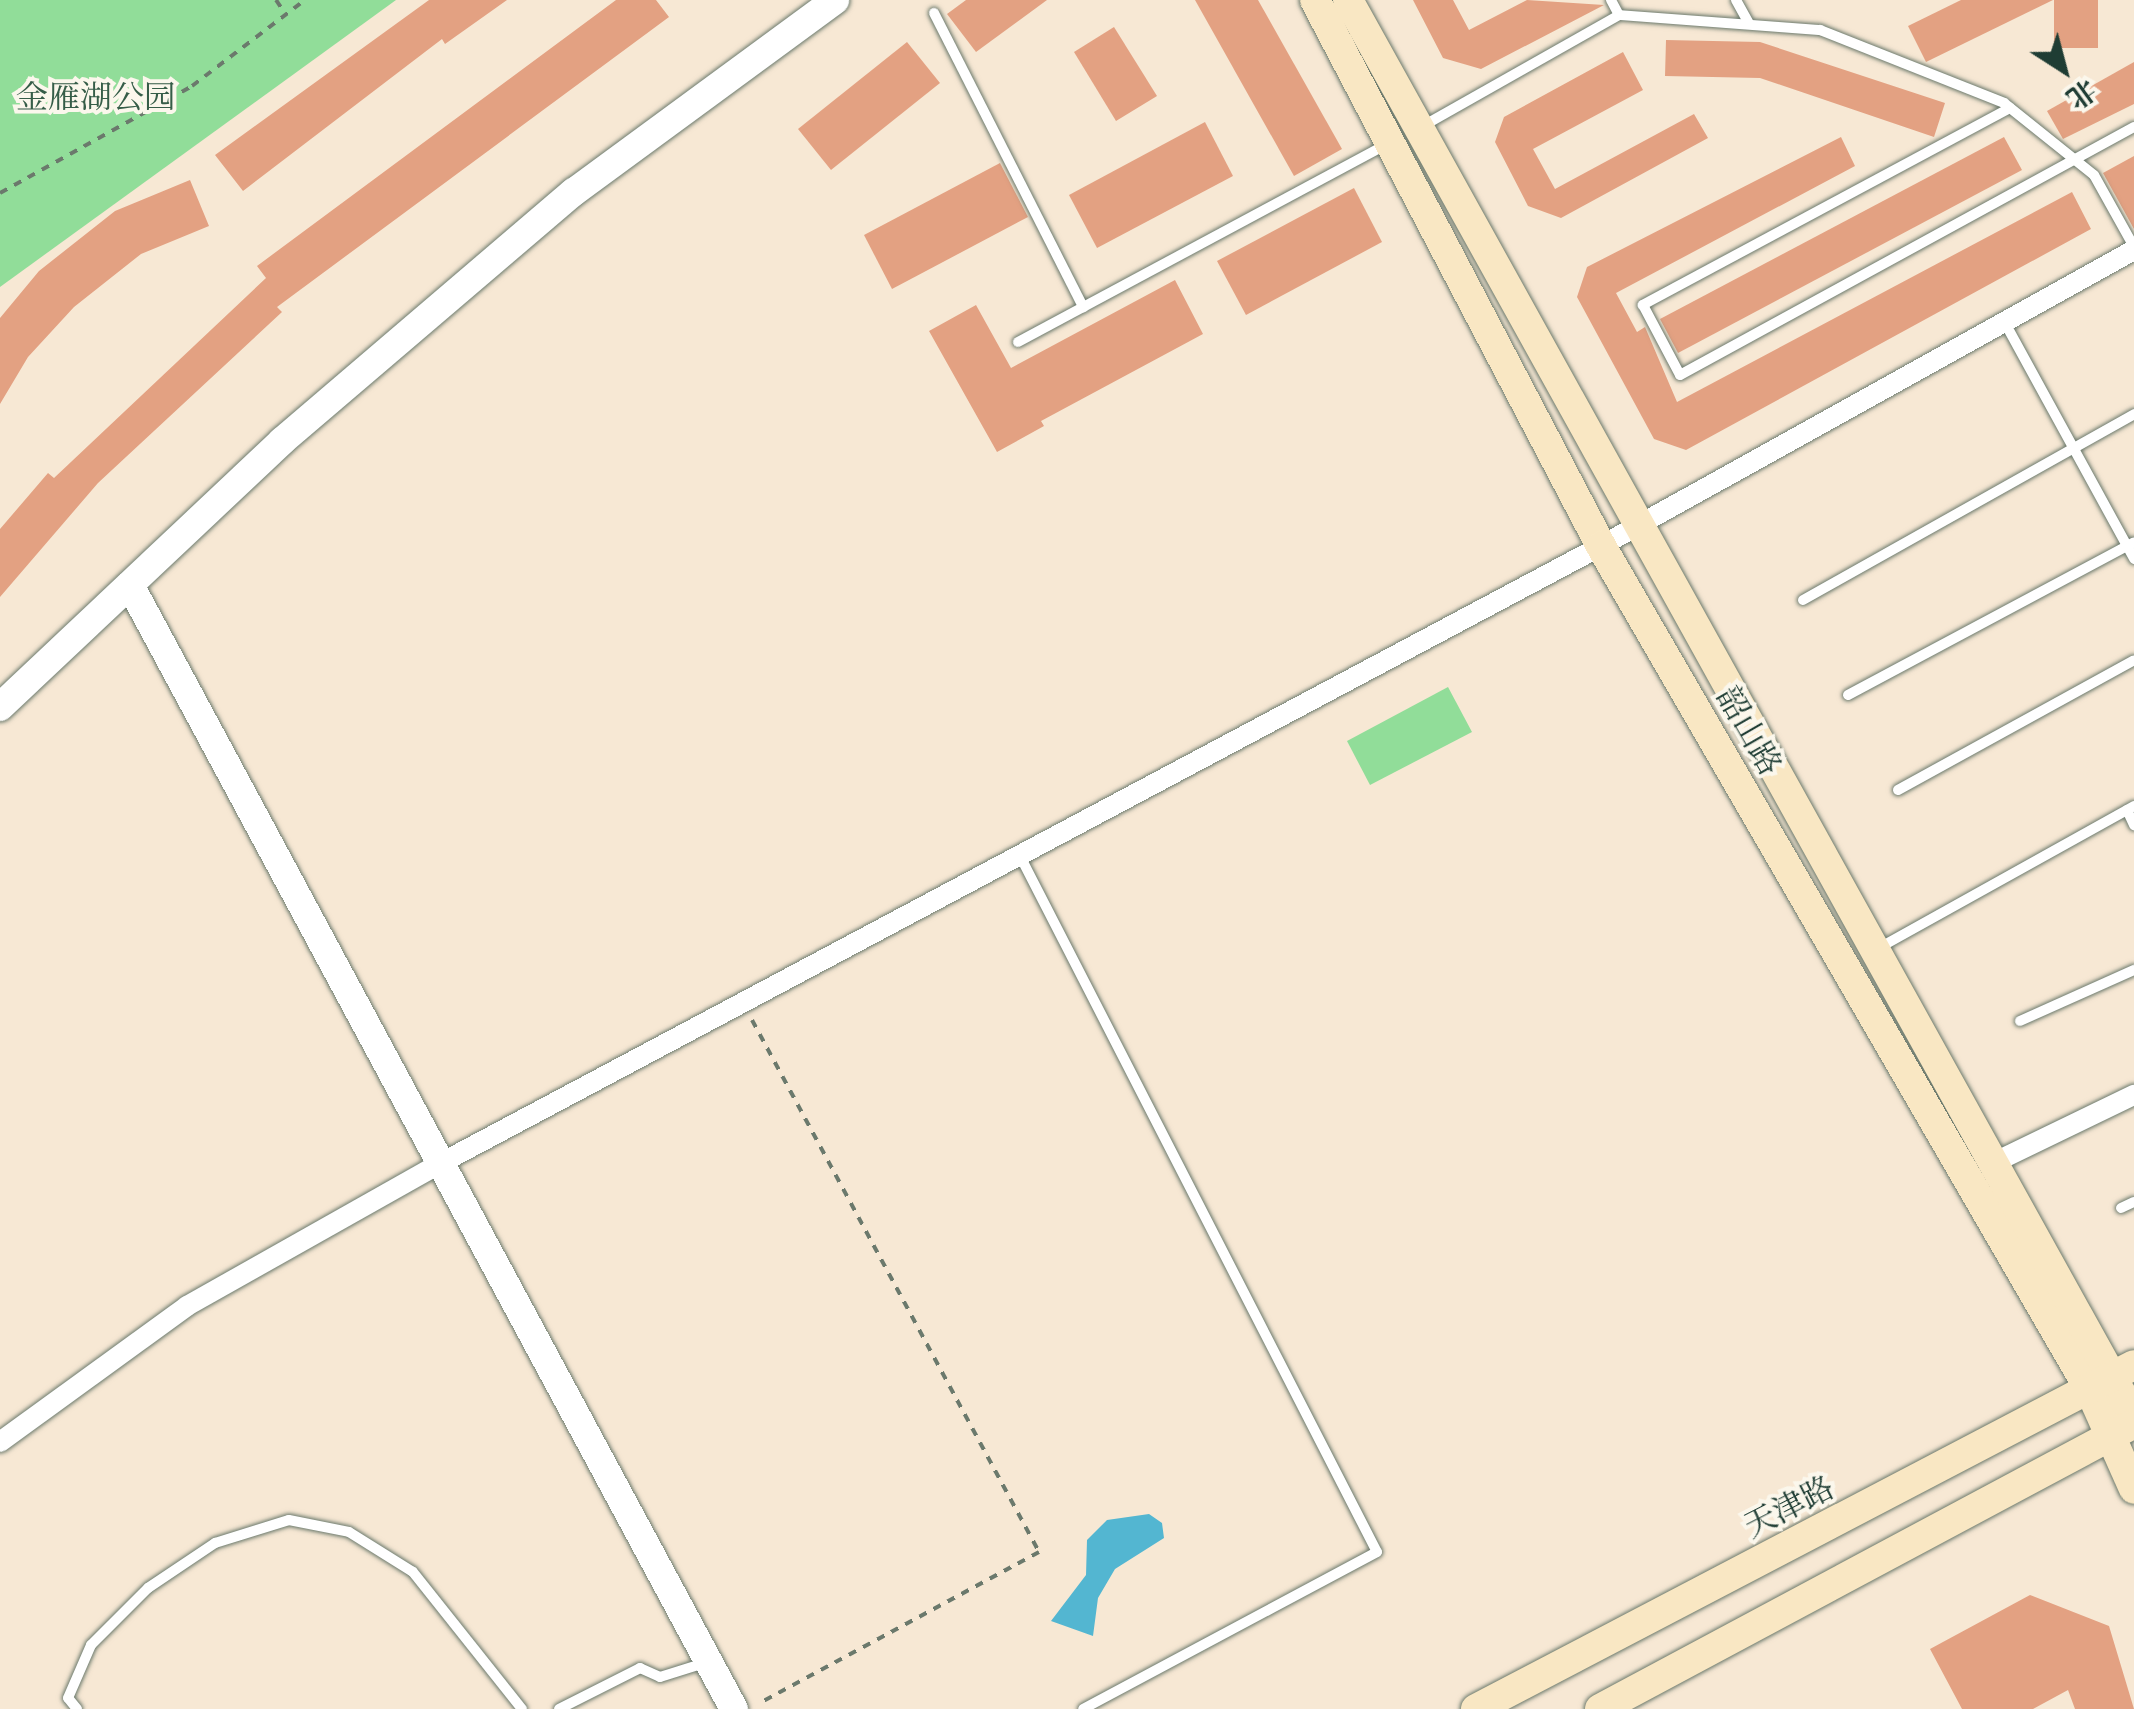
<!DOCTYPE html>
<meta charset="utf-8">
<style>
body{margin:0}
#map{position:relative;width:2134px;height:1709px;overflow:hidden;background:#f7e8d4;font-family:"Gentium Book Plus","Noto Serif SC",serif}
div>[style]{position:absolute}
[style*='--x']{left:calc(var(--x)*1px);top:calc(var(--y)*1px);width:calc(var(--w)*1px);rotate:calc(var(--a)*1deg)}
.green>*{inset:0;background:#91dd99}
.water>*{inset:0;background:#53b6d1}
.building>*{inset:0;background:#e3a182}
.path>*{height:4px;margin-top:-2px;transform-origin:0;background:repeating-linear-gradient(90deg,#6b796c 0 8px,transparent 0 16px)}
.roads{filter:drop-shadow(0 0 2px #6b796c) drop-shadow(0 0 2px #6b796c)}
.service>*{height:10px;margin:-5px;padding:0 5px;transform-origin:5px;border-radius:5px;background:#fff}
.minor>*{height:20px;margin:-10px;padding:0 10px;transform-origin:10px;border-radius:10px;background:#fff}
.tertiary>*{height:28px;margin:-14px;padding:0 14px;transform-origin:14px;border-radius:14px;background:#fff}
.secondary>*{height:30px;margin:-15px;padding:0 15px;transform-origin:15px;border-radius:15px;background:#f9e7c3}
span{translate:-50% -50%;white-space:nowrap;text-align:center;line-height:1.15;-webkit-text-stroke:8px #fbf7ec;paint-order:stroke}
.park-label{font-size:32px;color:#365d48}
.street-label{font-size:32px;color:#1f3d34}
.north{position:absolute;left:2014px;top:20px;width:100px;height:100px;-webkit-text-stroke:8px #fbf7ec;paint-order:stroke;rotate:144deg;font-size:28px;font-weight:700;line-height:40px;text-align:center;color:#1f3d34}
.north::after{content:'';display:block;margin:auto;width:35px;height:45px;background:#1f3d34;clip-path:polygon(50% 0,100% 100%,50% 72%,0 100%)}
</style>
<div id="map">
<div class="green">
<div style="clip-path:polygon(0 0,396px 0,0 287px)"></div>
<div style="clip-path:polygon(1448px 687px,1472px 732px,1370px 785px,1347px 741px)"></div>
</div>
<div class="water">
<div style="clip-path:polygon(1149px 1514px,1162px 1523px,1164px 1538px,1115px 1569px,1098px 1598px,1093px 1636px,1051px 1621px,1086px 1575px,1087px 1540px,1107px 1520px)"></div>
</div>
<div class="building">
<div style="clip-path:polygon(429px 0,507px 0,445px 44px,442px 39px,243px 191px,215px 155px)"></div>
<div style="clip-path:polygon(616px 0,656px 0,669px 17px,277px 307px,282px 312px,98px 483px,0 597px,0 529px,48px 473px,54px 478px,266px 278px,257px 266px)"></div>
<div style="clip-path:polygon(966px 0,1047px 0,976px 52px,947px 14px)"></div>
<div style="clip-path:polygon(1195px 0,1258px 0,1342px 149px,1294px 176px)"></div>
<div style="clip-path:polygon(1413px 0,1453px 0,1469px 30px,1527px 0,1604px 5px,1481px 69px,1443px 58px)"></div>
<div style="clip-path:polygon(1961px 0,2053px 0,1926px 62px,1908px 26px)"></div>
<div style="clip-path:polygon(2054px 0,2098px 0,2098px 48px,2054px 48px)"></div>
<div style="clip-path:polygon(1114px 27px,1157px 96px,1116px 121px,1074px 52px)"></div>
<div style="clip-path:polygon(1666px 40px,1760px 42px,1945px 103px,1934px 137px,1760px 78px,1665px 76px)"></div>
<div style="clip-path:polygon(907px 42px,940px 83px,831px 170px,798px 129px)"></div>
<div style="clip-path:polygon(1623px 52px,1643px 90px,1533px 149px,1555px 189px,1694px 114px,1708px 138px,1561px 218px,1528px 206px,1495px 142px,1504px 117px)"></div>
<div style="clip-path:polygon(2134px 62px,2134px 104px,2063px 139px,2047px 111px)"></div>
<div style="clip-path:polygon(1205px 122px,1233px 176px,1097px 248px,1069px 195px)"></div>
<div style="clip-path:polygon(1841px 137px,1855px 166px,1616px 293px,1637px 332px,1645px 327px,1677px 402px,2072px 192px,2091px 229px,1686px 450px,1654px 439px,1577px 297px,1587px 267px)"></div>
<div style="clip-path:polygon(2004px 137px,2022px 170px,1678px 353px,1660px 319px)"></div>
<div style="clip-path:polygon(2134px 156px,2134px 229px,2103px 173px)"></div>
<div style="clip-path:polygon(1000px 163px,1028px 217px,892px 289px,864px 235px)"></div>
<div style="clip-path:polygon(190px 180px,209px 226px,141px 254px,74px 307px,28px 357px,0 404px,0 318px,39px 271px,115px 211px)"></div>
<div style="clip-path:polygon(1354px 188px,1382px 242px,1246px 315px,1217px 261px)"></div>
<div style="clip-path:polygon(1175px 280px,1203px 334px,1041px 421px,1044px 426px,997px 452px,929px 331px,976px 305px,1011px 368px)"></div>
<div style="clip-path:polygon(2030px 1595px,2109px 1626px,2134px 1709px,2075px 1709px,2068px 1690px,2033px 1709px,1962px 1709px,1930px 1649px)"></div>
</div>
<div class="path">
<div style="--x:276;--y:0;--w:18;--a:56"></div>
<div style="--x:0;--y:193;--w:220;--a:-29.1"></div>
<div style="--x:192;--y:86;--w:142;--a:-37.3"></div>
<div style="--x:752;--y:1020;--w:604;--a:61.65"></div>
<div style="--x:1039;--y:1552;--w:319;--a:151.6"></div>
</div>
<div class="roads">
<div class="service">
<div style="--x:1611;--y:0;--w:17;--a:62"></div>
<div style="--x:1736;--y:0;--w:26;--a:61"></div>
<div style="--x:934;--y:13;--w:330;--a:63.1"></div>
<div style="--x:2010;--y:108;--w:417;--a:151.8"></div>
<div style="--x:1643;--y:305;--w:79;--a:62.1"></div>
<div style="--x:1680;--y:375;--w:517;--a:-28.65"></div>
<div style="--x:1423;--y:126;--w:225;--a:-29.5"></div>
<div style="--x:1619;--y:15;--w:202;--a:4.3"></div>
<div style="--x:1820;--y:30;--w:198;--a:21.6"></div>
<div style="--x:2004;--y:103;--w:115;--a:38.7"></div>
<div style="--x:2094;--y:175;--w:82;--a:60.9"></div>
<div style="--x:2005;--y:323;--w:269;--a:61.3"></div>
<div style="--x:1018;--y:342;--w:421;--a:-28.2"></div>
<div style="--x:1803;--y:600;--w:380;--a:-29.3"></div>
<div style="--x:1848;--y:695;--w:324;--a:-28.1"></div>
<div style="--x:1898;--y:790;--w:269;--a:-28.8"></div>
<div style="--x:2127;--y:810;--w:17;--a:65"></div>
<div style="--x:1020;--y:856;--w:782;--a:62.85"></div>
<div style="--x:1377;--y:1552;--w:333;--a:151.9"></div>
<div style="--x:1877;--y:949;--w:294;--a:-29.1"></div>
<div style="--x:2020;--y:1021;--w:125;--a:-24.1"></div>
<div style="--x:2121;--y:1208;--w:14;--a:-25"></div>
<div style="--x:77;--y:1709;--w:14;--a:-129"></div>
<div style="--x:68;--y:1698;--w:58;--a:-66.5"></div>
<div style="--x:91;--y:1645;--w:81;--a:-45"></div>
<div style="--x:148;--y:1588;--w:81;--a:-33.9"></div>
<div style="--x:215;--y:1543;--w:77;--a:-17.3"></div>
<div style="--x:289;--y:1520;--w:61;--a:11.3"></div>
<div style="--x:349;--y:1532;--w:75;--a:32"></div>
<div style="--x:413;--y:1572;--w:175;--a:51.5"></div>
<div style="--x:559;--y:1709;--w:91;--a:-26.8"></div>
<div style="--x:640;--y:1668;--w:22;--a:24"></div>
<div style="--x:660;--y:1677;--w:50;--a:-17.4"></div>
</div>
<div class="minor">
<div style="--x:1991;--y:1164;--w:159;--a:-25.8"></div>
<div style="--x:0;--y:1442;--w:231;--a:-36"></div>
<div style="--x:187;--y:1306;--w:294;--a:-29.4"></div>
<div style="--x:443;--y:1162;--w:1312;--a:-28.01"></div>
<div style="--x:1601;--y:546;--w:610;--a:-29.05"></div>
</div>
<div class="tertiary">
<div style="--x:130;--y:585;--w:1276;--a:61.75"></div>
<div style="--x:0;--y:707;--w:388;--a:-43.3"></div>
<div style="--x:282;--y:441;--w:384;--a:-40.5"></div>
<div style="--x:574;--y:192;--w:324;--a:-36.3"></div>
</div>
<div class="secondary">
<div style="--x:1315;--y:0;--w:616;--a:62.35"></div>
<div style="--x:1601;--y:546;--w:975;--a:59.91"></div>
<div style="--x:2090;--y:1390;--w:108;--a:66"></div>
<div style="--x:1348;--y:0;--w:1620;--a:60.98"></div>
<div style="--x:1476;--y:1709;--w:742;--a:-27.6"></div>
<div style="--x:1600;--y:1709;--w:602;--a:-28.14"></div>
</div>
</div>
<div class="park-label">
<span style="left:96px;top:97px">金雁湖公园</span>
</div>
<div class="street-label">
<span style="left:1749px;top:731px;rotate:60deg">韶山路</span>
<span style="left:1789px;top:1507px;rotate:-27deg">天津路</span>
</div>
<div class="north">北</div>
</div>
